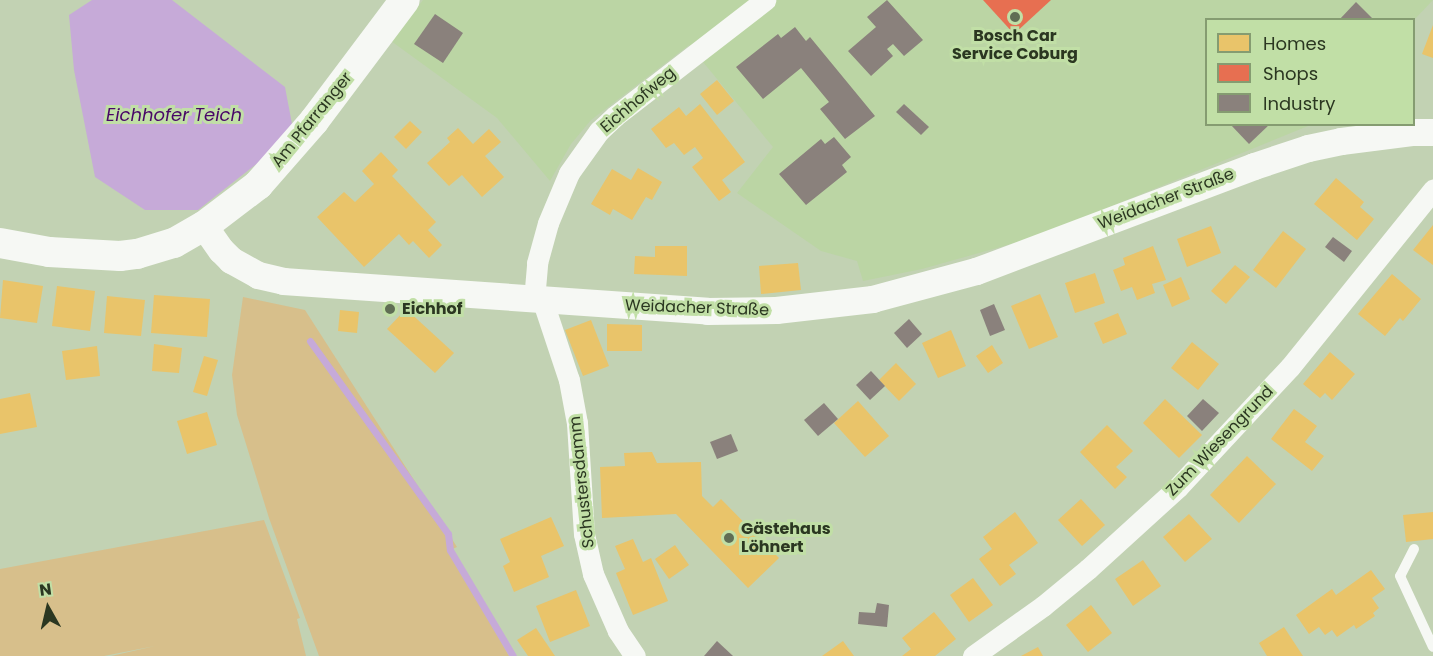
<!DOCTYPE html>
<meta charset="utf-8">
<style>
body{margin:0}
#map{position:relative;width:1433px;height:656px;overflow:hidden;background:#c2d2b3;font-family:Poppins,sans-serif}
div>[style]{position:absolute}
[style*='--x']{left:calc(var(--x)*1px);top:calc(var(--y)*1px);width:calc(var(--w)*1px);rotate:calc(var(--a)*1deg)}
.built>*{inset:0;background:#bbd5a4}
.green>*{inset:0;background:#d7bf8b}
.water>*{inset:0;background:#c6aad8}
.homes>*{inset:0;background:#e9c46a}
.shops>*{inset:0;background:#e76f51}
.industry>*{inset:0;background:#8a817c}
.stream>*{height:7px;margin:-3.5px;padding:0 3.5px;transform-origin:3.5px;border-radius:3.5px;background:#c6aad8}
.service>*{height:10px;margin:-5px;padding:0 5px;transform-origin:5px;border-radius:5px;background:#f6f8f4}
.minor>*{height:21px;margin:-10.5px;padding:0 10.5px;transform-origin:10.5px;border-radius:10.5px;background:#f6f8f4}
.tertiary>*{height:27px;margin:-13.5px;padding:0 13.5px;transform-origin:13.5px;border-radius:13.5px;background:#f6f8f4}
.secondary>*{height:30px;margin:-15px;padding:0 15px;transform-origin:15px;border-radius:15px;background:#f6f8f4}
.dots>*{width:16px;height:16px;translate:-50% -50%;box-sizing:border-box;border:3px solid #c1dfa6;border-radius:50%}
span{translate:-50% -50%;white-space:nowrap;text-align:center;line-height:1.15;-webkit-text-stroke:6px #c1dfa6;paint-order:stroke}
.poi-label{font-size:16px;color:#2b3721;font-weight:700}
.left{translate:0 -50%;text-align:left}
.street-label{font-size:16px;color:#2b3721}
.water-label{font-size:18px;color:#480667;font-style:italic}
.legend{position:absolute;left:1205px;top:18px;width:210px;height:108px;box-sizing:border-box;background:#c1dfa6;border:2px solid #859c71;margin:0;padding:8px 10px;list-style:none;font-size:18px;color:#2b3721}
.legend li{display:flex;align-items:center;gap:12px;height:30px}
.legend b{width:30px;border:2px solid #859c71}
.north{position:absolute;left:18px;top:578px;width:60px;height:60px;-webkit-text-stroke:4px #c1dfa6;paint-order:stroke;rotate:352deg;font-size:16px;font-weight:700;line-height:24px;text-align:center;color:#2b3721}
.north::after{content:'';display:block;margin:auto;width:21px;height:27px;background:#2b3721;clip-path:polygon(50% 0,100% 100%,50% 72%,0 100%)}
</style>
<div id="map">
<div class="built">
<div style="clip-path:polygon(423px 0,1433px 0,1414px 20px,1206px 20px,1206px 124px,1310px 125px,1308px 126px,1036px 237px,922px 269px,863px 281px,857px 261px,821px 251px,737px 193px,773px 147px,689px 45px,591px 120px,571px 144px,550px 181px,497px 118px,391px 41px)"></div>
</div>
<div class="green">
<div style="clip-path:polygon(243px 297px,305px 310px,457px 547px,450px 550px,509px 656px,319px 656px,269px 518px,237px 415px,232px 375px)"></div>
<div style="clip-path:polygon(264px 520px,300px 618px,297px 619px,306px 656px,111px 656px,155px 646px,104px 656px,0 656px,0 569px)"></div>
</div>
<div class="water">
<div style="clip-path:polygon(92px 0,172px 0,285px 87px,292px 124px,264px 158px,198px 210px,145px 210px,95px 177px,74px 70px,69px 15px)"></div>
</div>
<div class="homes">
<div style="clip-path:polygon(1433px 25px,1433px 58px,1422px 54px)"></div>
<div style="clip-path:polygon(717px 80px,734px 101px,717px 115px,700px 94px)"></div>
<div style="clip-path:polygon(700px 104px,745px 162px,722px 180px,731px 192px,719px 201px,692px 167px,703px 158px,695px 147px,684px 155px,674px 143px,666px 148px,651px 129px,679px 107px,686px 116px)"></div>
<div style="clip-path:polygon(410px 121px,422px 132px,406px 149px,394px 137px)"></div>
<div style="clip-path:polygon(458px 128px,473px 144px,489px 129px,501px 142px,485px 156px,504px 177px,482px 197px,462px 175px,449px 186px,427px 163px,450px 142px,447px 138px)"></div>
<div style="clip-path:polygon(381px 152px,398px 170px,392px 176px,436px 222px,428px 230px,442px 245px,429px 258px,413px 241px,409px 245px,399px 234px,364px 267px,317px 217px,344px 192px,355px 202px,374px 184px,362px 171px)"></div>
<div style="clip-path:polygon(638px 168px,662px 182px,652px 200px,646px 197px,632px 220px,613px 209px,610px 215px,591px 204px,612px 169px,631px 180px)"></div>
<div style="clip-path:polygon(1336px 178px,1364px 202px,1360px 207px,1374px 219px,1357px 240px,1314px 204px)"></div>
<div style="clip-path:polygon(1433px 225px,1433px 265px,1413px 250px)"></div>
<div style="clip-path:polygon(1211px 226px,1221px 253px,1187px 267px,1177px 239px)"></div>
<div style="clip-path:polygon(1283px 231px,1306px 249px,1276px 288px,1253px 270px)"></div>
<div style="clip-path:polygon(655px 246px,687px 246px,687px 276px,634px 274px,635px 256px,655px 257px)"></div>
<div style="clip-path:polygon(1153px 246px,1166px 280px,1152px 284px,1155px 293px,1137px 300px,1132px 287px,1121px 291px,1113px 270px,1125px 265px,1123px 258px)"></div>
<div style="clip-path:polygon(798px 263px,801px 290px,761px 294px,759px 266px)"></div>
<div style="clip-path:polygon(1235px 265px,1250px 277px,1226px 304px,1211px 291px)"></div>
<div style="clip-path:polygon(1095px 273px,1105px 303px,1075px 313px,1065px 283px)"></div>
<div style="clip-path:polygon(1392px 274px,1421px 299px,1403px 321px,1400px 318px,1385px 336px,1358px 314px)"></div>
<div style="clip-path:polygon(1181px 277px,1190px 299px,1172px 307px,1163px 285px)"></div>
<div style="clip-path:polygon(3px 280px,43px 286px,37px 323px,0 318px)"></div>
<div style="clip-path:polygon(57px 286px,95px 291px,90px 331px,52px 326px)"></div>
<div style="clip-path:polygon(1040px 294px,1058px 337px,1029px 349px,1011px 306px)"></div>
<div style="clip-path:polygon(154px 295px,210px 299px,207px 337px,151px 333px)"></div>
<div style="clip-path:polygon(107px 296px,145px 300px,141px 336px,104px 333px)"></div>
<div style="clip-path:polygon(406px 309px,454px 353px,435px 373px,387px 329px)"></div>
<div style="clip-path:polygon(340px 310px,359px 312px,357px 333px,338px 331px)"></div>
<div style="clip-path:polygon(1118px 313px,1127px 334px,1103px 344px,1094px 323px)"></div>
<div style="clip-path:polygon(591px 320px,609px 366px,583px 376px,565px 330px)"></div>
<div style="clip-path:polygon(607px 324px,642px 325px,642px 351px,607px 351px)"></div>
<div style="clip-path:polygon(951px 330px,966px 366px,938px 378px,922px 343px)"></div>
<div style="clip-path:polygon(1192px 342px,1219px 364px,1198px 390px,1171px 368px)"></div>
<div style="clip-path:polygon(154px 344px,182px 348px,179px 373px,152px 371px)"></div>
<div style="clip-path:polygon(992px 345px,1003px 363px,988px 373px,976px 356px)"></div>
<div style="clip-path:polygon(97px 346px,100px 376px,66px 380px,62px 351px)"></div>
<div style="clip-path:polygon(1330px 352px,1355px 374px,1332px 400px,1325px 393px,1320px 398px,1303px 384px)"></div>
<div style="clip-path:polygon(204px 356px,218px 360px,207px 396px,193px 392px)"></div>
<div style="clip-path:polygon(896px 363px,916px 384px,899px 401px,879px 380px)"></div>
<div style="clip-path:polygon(30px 393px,37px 427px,0 434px,0 399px)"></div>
<div style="clip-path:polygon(1165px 399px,1202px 435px,1179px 458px,1143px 423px)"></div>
<div style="clip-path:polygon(858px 401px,889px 436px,865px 457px,834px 423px)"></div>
<div style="clip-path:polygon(1294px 409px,1317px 426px,1305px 442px,1324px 456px,1312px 471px,1271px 439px)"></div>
<div style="clip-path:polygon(207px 412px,217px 445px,187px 454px,177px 421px)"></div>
<div style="clip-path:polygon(1107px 425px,1133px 451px,1116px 467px,1127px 477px,1115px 489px,1080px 452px)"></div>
<div style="clip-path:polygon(652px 452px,657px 463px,701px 462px,702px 496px,713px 507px,721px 499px,779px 558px,748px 588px,676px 514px,602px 518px,600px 467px,625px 466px,624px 453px)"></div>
<div style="clip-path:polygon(1247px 456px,1276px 484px,1239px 523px,1210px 495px)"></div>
<div style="clip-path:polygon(1081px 499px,1105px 525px,1082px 546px,1058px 520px)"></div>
<div style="clip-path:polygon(1015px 512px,1038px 543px,1009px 565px,1016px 574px,1000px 586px,979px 559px,992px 549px,983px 537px)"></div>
<div style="clip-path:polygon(1433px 512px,1433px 539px,1406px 542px,1403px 515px)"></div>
<div style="clip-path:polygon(1189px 514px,1212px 539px,1185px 562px,1163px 537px)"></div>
<div style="clip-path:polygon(551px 517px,564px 546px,541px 556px,549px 577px,514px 592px,503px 566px,510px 562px,500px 539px)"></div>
<div style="clip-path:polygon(633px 539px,643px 562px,651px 558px,668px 601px,633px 615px,616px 573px,625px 569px,615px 546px)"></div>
<div style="clip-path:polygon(675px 545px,689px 565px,669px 579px,655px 559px)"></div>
<div style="clip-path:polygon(1143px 560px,1161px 586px,1133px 606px,1115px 579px)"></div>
<div style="clip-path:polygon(1371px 570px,1385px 589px,1372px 598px,1379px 608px,1373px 613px,1375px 616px,1356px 629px,1354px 625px,1337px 637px,1332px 630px,1325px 635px,1319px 627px,1309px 634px,1296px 615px,1332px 589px,1336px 595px)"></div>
<div style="clip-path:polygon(973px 578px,993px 605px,969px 622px,950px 595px)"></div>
<div style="clip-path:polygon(576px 590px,590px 626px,550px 642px,536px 606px)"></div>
<div style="clip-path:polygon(1091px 605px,1112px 633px,1088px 652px,1066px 625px)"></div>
<div style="clip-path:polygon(934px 612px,956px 639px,935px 656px,902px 656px,911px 649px,902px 638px)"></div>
<div style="clip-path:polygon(1284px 627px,1303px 656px,1267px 656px,1259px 643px)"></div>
<div style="clip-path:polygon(536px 628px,555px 656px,528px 656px,517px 640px)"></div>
<div style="clip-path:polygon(843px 641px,854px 656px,822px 656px)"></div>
<div style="clip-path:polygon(1038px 647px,1043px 656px,1021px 656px)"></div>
</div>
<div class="shops">
<div style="clip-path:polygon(983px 0,1051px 0,1014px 34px)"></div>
</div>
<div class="industry">
<div style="clip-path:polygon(887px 0,923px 40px,904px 56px,893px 44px,887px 49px,893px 56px,871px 76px,848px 51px,876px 27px,867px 17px)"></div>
<div style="clip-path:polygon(1356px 2px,1374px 20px,1339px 20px)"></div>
<div style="clip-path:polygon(435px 14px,463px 33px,443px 63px,414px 44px)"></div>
<div style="clip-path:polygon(795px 27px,806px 41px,810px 37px,875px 116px,845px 139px,820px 109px,829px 102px,801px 68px,763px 99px,736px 67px,778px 34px,781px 38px)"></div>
<div style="clip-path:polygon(904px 104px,929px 127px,921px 135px,896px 112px)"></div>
<div style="clip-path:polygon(1230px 124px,1270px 124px,1249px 144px)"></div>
<div style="clip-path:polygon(834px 137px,851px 157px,842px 165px,847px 172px,806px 205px,779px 174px,821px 139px,825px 144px)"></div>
<div style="clip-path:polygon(1333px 237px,1352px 251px,1344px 262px,1325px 247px)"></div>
<div style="clip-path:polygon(994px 304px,1005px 330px,990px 336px,980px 310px)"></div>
<div style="clip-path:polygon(909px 319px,922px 334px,907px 348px,894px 333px)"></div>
<div style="clip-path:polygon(871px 371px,885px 386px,870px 400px,856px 385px)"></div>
<div style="clip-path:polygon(1203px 399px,1219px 413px,1202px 431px,1187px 416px)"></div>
<div style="clip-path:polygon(824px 403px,838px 419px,818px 436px,804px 420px)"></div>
<div style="clip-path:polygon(731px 434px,738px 451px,717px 459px,710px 442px)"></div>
<div style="clip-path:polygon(877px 603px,889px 605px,887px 627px,858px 624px,859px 612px,875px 613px)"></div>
<div style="clip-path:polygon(717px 641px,733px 656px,704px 656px)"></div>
</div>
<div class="stream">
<div style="--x:310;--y:341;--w:237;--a:54.4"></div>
<div style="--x:448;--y:534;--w:16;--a:83"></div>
<div style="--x:450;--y:550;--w:123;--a:59.3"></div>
</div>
<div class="service">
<div style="--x:1414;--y:549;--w:30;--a:117"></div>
<div style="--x:1400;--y:576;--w:78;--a:65.1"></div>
</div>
<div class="minor">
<div style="--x:534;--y:300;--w:37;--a:-85"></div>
<div style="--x:537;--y:263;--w:41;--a:-74.6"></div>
<div style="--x:548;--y:223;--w:54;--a:-67.2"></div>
<div style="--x:569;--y:173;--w:52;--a:-54.5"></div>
<div style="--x:599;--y:131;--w:22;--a:-43"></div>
<div style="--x:615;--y:116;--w:190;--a:-37.7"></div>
<div style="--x:543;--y:302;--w:82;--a:71.6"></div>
<div style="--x:569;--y:380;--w:44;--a:79.5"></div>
<div style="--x:577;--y:423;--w:111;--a:86.4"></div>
<div style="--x:584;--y:534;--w:41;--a:77.3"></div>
<div style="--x:593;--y:574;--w:62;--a:66.3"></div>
<div style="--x:618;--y:631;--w:30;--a:56"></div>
<div style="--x:973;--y:656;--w:86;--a:-35.5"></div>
<div style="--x:1043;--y:606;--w:58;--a:-39.4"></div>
<div style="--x:1088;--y:569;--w:122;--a:-42.3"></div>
<div style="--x:1178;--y:487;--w:164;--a:-47"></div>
<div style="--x:1290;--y:367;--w:228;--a:-51.1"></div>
</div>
<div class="tertiary">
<div style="--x:204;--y:226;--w:29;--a:55"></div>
<div style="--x:221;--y:250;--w:14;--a:45"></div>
<div style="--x:231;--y:260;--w:31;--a:29"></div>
<div style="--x:258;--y:275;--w:26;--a:13"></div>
<div style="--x:283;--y:281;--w:425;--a:4"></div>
<div style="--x:707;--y:311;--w:69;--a:-0.8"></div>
<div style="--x:776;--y:310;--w:97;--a:-6.5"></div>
<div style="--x:872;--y:299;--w:108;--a:-15.1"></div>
<div style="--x:976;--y:271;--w:297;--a:-20.7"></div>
<div style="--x:1254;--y:166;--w:57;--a:-18.4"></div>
<div style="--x:1308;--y:148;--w:34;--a:-12"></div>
<div style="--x:1341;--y:141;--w:73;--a:-7.1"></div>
<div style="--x:1413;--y:132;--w:20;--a:0"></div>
</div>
<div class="secondary">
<div style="--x:0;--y:243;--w:50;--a:10.4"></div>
<div style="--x:49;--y:252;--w:71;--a:3.2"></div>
<div style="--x:120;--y:256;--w:17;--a:-7"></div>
<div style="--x:137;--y:254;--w:39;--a:-17"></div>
<div style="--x:174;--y:243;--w:34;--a:-30"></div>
<div style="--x:204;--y:226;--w:68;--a:-37.2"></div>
<div style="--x:258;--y:185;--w:85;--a:-48.8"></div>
<div style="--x:314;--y:121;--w:151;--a:-53.1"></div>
</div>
<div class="dots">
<div style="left:1015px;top:17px;background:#606d54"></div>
<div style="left:390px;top:309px;background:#606d54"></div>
<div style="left:729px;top:538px;background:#606d54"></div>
</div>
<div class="poi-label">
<span style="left:1015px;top:45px">Bosch Car<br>Service Coburg</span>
<span class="left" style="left:402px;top:309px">Eichhof</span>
<span class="left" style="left:741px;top:538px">Gästehaus<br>Löhnert</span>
</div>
<div class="street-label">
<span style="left:638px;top:100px;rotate:-40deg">Eichhofweg</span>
<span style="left:312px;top:120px;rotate:-51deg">Am Pfarranger</span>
<span style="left:1166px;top:199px;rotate:-21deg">Weidacher Straße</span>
<span style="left:697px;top:308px;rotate:2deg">Weidacher Straße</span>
<span style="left:1220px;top:441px;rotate:-46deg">Zum Wiesengrund</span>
<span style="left:582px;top:482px;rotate:-96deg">Schustersdamm</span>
</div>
<div class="water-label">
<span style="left:174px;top:115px">Eichhofer Teich</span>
</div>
<ul class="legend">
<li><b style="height:16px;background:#e9c46a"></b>Homes</li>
<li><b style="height:16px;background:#e76f51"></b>Shops</li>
<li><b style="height:16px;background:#8a817c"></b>Industry</li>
</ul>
<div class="north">N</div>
</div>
